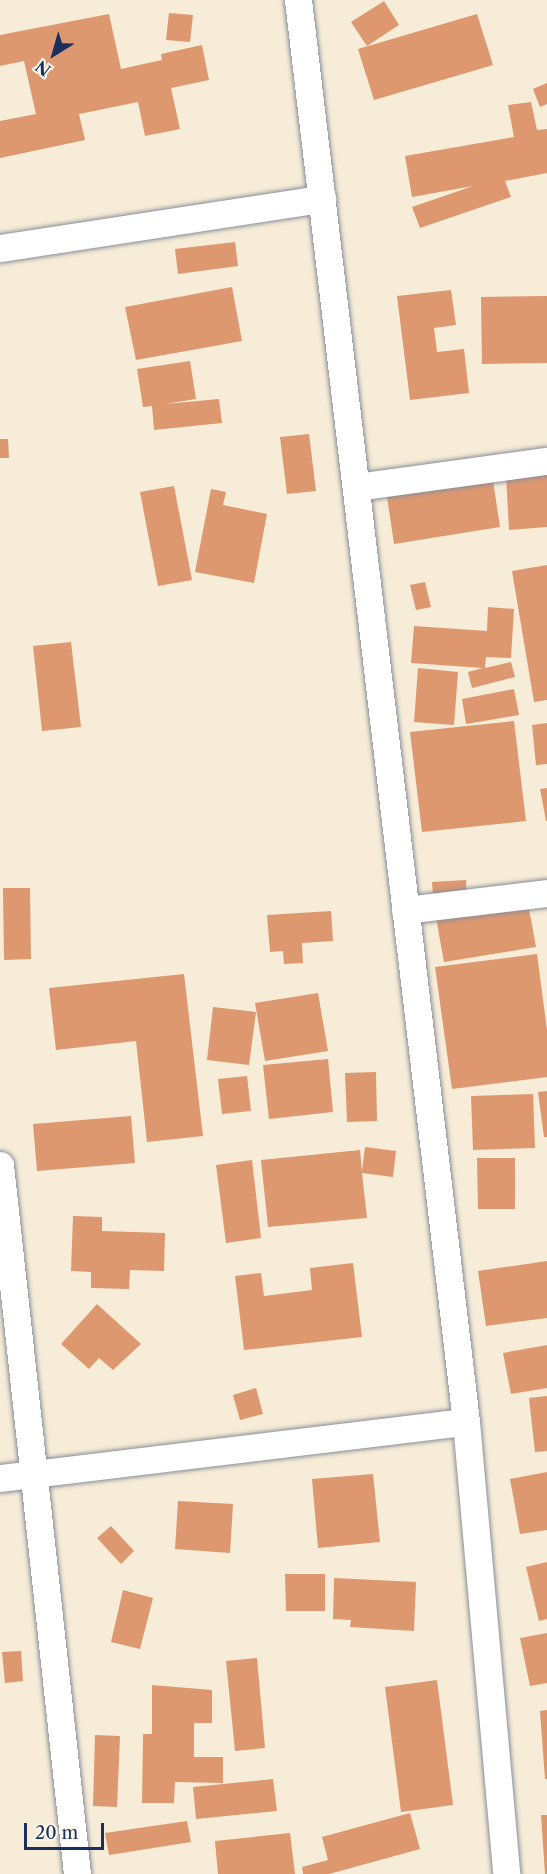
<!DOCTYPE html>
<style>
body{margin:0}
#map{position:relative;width:547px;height:1874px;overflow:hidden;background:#f6ecd7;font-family:"Libre Caslon Text",serif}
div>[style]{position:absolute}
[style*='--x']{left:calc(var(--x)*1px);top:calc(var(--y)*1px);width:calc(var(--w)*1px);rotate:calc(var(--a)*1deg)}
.building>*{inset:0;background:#dd9870}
.roads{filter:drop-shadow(0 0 2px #888e9a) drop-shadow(0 0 2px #888e9a)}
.minor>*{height:27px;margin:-13.5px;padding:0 13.5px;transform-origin:13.5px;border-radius:13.5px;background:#fff}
span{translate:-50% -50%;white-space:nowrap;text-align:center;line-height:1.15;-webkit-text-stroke:4.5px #fbf7ec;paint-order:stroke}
.north{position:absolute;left:24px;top:24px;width:60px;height:60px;-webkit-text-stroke:4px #fbf7ec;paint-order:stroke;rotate:217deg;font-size:16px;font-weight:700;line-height:24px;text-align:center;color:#1b2f5e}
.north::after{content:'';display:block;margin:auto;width:21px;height:27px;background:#1b2f5e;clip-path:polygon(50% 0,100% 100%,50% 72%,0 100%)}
.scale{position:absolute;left:24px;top:1823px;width:80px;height:27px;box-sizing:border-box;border:3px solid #1b2f5e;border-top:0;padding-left:8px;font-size:18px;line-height:21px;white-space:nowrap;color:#1b2f5e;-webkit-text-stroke:4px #fbf7ec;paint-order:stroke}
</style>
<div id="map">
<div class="building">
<div style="clip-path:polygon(384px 1px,399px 25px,367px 46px,351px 22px)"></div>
<div style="clip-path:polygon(169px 13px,193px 15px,190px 42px,166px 40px)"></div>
<div style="clip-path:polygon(109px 14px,121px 69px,162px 60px,161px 54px,202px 45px,209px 80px,171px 88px,180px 129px,145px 136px,138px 102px,79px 114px,85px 140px,0 158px,0 121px,36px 114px,24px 61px,0 66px,0 35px)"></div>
<div style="clip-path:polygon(477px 14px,493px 65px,374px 100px,358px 49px)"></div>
<div style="clip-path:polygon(547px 83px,547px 104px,540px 107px,533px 89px)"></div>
<div style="clip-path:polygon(531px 102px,537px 130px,547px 129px,547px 173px,505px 181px,511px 197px,420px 228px,412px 207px,473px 186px,412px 197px,405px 156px,514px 137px,508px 105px)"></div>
<div style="clip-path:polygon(235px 242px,238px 266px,178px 274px,175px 249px)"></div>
<div style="clip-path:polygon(232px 287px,242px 341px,136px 360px,125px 307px)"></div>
<div style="clip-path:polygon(451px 290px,456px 325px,434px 328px,437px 352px,464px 349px,469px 393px,410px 400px,397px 296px)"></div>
<div style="clip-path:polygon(547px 296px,547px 363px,482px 364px,481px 297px)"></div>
<div style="clip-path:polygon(190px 361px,196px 399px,165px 404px,219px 399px,222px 423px,154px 430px,152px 406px,143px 407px,137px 369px)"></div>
<div style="clip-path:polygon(309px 434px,316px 491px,287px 494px,280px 437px)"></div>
<div style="clip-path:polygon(0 439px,8px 439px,9px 458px,0 458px)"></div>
<div style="clip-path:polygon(547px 471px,547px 527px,509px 530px,506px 475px)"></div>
<div style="clip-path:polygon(492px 474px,500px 527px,394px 544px,386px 490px)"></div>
<div style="clip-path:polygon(174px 486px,192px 580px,158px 586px,140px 492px)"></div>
<div style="clip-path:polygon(211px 489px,226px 492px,223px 505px,267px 514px,254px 583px,195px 572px)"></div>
<div style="clip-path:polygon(547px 565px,547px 700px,534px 702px,512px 571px)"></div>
<div style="clip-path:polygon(425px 582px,431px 607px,416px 610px,410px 585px)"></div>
<div style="clip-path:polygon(488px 607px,514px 609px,511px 658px,486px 657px,485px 668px,511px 662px,515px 677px,472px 688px,468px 672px,483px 668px,411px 663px,414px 626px,487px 631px)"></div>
<div style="clip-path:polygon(71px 642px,81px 727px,42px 731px,33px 646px)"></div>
<div style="clip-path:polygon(418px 668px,458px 672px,454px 725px,414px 722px)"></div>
<div style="clip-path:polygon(514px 689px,519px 715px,466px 724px,462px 699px)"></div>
<div style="clip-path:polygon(514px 721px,526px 821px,422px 832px,410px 732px)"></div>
<div style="clip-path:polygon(547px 723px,547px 764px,536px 765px,532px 725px)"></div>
<div style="clip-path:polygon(547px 788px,547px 821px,546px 821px,540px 789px)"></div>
<div style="clip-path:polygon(466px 880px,467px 907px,434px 908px,432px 882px)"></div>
<div style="clip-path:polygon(3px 888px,30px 888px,31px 959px,4px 960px)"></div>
<div style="clip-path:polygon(527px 898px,536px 947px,444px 962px,435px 912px)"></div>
<div style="clip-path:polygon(331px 911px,333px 941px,302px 943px,303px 963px,284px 964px,283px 951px,270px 952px,267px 915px)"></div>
<div style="clip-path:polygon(537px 954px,547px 1030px,547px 1077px,452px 1089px,435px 967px)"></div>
<div style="clip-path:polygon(184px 974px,203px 1136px,147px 1142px,136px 1041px,56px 1050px,49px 988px)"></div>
<div style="clip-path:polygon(318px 993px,328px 1051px,265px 1061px,255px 1003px)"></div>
<div style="clip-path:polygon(213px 1007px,256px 1012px,249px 1065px,207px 1060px)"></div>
<div style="clip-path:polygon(328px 1059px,333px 1112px,269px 1119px,263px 1065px)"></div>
<div style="clip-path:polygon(376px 1072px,377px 1121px,347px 1122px,345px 1073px)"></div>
<div style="clip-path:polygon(247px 1076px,251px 1111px,222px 1114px,218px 1079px)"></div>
<div style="clip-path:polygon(547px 1091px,547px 1137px,544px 1137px,538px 1092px)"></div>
<div style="clip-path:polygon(533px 1094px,535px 1148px,473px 1150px,471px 1096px)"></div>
<div style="clip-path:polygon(131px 1116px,135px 1163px,37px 1171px,33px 1124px)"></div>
<div style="clip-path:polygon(365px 1147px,396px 1151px,393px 1177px,362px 1173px,367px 1218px,268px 1227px,261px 1160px,360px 1150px,362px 1171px)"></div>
<div style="clip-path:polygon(477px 1158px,515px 1158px,515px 1209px,478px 1209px)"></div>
<div style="clip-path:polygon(252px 1160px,261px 1238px,226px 1243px,216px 1165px)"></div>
<div style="clip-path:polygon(73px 1216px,102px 1217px,102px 1231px,165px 1233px,164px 1271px,130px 1270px,129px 1289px,91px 1288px,91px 1272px,71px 1271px)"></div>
<div style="clip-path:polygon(547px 1261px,547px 1318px,486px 1326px,478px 1271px)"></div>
<div style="clip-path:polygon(353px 1263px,362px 1337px,244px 1350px,235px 1276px,261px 1273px,264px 1296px,312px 1290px,310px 1268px)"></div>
<div style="clip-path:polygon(97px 1304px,141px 1344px,113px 1370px,99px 1358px,89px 1369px,61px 1344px)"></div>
<div style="clip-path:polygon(547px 1345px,547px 1388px,511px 1394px,503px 1353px)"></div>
<div style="clip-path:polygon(256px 1388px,263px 1414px,240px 1420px,233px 1395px)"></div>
<div style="clip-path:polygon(547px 1396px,547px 1451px,535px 1452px,529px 1398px)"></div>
<div style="clip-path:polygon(547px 1472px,547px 1530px,520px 1534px,510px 1479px)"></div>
<div style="clip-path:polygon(373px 1474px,380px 1542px,318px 1548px,312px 1479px)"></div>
<div style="clip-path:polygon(178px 1501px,233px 1504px,230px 1553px,175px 1549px)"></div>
<div style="clip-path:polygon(111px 1526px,134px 1551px,121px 1564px,97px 1538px)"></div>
<div style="clip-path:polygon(547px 1562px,547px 1619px,539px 1621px,526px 1567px)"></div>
<div style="clip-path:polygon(285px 1574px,325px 1574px,325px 1611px,286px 1611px)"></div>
<div style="clip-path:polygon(334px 1578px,416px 1582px,414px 1631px,350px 1627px,351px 1620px,333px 1619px)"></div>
<div style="clip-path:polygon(123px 1590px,153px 1598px,140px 1649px,111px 1642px)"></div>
<div style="clip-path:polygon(547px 1633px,547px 1683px,530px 1686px,520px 1638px)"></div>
<div style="clip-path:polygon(21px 1651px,23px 1681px,5px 1683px,2px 1652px)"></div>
<div style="clip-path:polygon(257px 1658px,265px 1748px,235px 1751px,226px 1661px)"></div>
<div style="clip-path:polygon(437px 1680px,453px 1805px,401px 1812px,385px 1687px)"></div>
<div style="clip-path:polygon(152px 1685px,212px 1690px,212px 1723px,194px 1723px,194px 1757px,223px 1757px,223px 1783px,175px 1782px,174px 1803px,142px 1803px,143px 1734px,152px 1734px)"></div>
<div style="clip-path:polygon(547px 1710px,547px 1779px,545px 1779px,540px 1711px)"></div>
<div style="clip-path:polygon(95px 1735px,120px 1736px,117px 1807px,93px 1806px)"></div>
<div style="clip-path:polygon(273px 1779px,277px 1811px,196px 1819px,193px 1787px)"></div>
<div style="clip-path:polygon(410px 1813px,420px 1849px,329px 1874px,303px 1874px,302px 1867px,328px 1860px,322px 1837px)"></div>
<div style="clip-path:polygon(541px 1815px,547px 1815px,547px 1874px,545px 1874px)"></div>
<div style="clip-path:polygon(187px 1821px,191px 1842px,109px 1855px,105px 1833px)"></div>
<div style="clip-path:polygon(290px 1833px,295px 1874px,218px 1874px,215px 1841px)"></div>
</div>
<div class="roads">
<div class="minor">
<div style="--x:298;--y:0;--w:1432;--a:83.26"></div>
<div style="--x:466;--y:1422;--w:454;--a:84.9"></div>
<div style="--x:0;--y:248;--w:326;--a:-8.7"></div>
<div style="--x:356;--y:487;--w:193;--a:-7.8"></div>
<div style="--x:405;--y:910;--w:143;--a:-6.8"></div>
<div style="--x:0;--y:1165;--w:713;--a:83.8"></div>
<div style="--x:0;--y:1478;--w:469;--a:-6.9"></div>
</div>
</div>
<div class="north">N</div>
<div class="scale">20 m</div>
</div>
